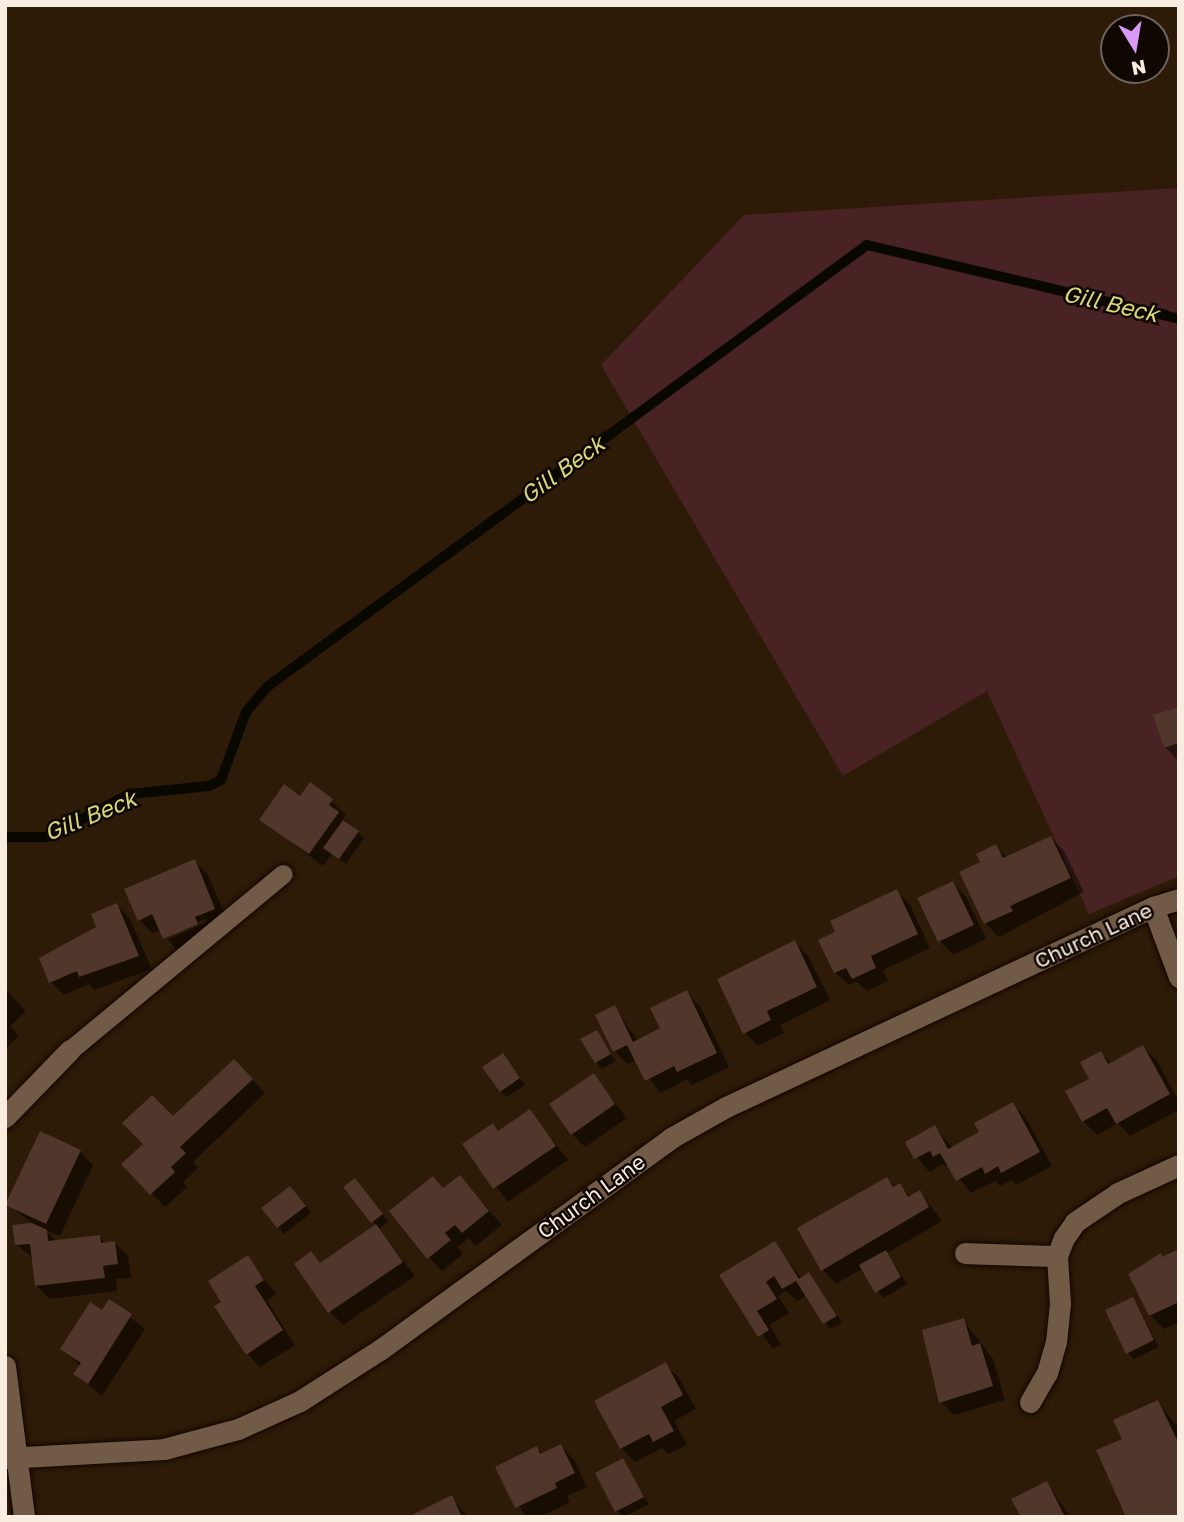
<!DOCTYPE html>
<style>
body{margin:0}
#map{position:relative;width:1184px;height:1522px;overflow:hidden;background:#2d1a07;font-family:"Golos Text",sans-serif}
div>[style]{position:absolute}
[style*='--x']{left:calc(var(--x)*1px);top:calc(var(--y)*1px);width:calc(var(--w)*1px);rotate:calc(var(--a)*1deg)}
.green>*{inset:0;background:#492323}
.shadow>*{inset:0;background:#0007}
.stream>*{height:10px;margin:-5px;padding:0 5px;transform-origin:5px;border-radius:5px;background:#080700}
.building>*{inset:0;background:#50362b}
.roads{filter:drop-shadow(0 0 2px #140500) drop-shadow(0 0 2px #140500)}
.lane>*{height:19px;margin:-9.5px;padding:0 9.5px;transform-origin:9.5px;border-radius:9.5px;background:#715b46}
.street>*{height:21px;margin:-10.5px;padding:0 10.5px;transform-origin:10.5px;border-radius:10.5px;background:#715b46}
span{translate:-50% -50%;white-space:nowrap;text-align:center;line-height:1.15;-webkit-text-stroke:5px #0f0702;paint-order:stroke}
.street-label{font-size:21px;color:#f9ece0}
.water-label{font-size:23px;color:#d6d779;font-style:italic}
.frame{position:absolute;inset:0;border:7px solid #f9ece0;pointer-events:none}
.north{position:absolute;left:1100px;top:14px;width:70px;height:70px;box-sizing:border-box;background:#0f0702;border:2px solid #6d635b;border-radius:50%;rotate:169deg;font-size:19px;font-weight:700;line-height:28px;text-align:center;color:#f9ece0}
.north::after{content:'';display:block;margin:auto;width:24px;height:32px;background:#d99af7;clip-path:polygon(50% 0,100% 100%,50% 72%,0 100%)}
</style>
<div id="map">
<div class="green">
<div style="clip-path:polygon(1179px 188px,1179px 707px,1154px 716px,1164px 748px,1179px 743px,1179px 876px,1089px 914px,987px 691px,843px 776px,601px 365px,744px 215px)"></div>
</div>
<div class="shadow">
<div style="clip-path:polygon(1179px 709px,1179px 761px,1165px 747px)"></div>
<div style="clip-path:polygon(310px 785px,346px 814px,343px 818px,364px 838px,346px 864px,332px 854px,323px 866px,261px 819px,301px 799px)"></div>
<div style="clip-path:polygon(1051px 838px,1064px 851px,1084px 892px,999px 937px,985px 923px,962px 872px,983px 862px,996px 847px,1008px 858px)"></div>
<div style="clip-path:polygon(evenodd,195px 862px,208px 875px,228px 922px,178px 952px,161px 930px,153px 933px,139px 920px,195px 862px,205px 919px,207px 922px,168px 939px,168px 935px,205px 919px)"></div>
<div style="clip-path:polygon(953px 883px,966px 897px,986px 939px,953px 955px,940px 941px)"></div>
<div style="clip-path:polygon(897px 892px,910px 905px,930px 948px,883px 970px,888px 981px,867px 991px,857px 982px,849px 985px,835px 972px,838px 933px)"></div>
<div style="clip-path:polygon(117px 905px,130px 919px,152px 969px,94px 990px,89px 984px,64px 995px,51px 982px)"></div>
<div style="clip-path:polygon(795px 942px,808px 956px,830px 1000px,780px 1025px,784px 1033px,758px 1046px,745px 1033px)"></div>
<div style="clip-path:polygon(5px 989px,26px 1011px,10px 1026px,19px 1036px,5px 1049px)"></div>
<div style="clip-path:polygon(686px 993px,700px 1006px,729px 1067px,692px 1085px,687px 1079px,660px 1093px,636px 1060px,628px 1064px,614px 1051px,614px 1007px,638px 1041px,662px 1029px)"></div>
<div style="clip-path:polygon(596px 1032px,616px 1061px,602px 1069px,596px 1062px)"></div>
<div style="clip-path:polygon(1143px 1047px,1157px 1061px,1179px 1102px,1179px 1110px,1130px 1136px,1118px 1123px,1097px 1135px,1083px 1121px,1100px 1053px,1112px 1064px)"></div>
<div style="clip-path:polygon(234px 1061px,265px 1093px,193px 1162px,198px 1168px,183px 1182px,187px 1187px,165px 1207px,124px 1164px)"></div>
<div style="clip-path:polygon(509px 1062px,525px 1085px,507px 1097px,501px 1091px)"></div>
<div style="clip-path:polygon(593px 1075px,627px 1118px,585px 1147px,572px 1134px)"></div>
<div style="clip-path:polygon(1012px 1104px,1026px 1118px,1052px 1166px,1016px 1185px,1011px 1180px,1000px 1186px,995px 1181px,971px 1193px,951px 1168px,943px 1164px,929px 1172px,907px 1143px,935px 1128px,953px 1148px,981px 1132px)"></div>
<div style="clip-path:polygon(530px 1111px,568px 1160px,508px 1202px,465px 1145px,493px 1126px,500px 1132px)"></div>
<div style="clip-path:polygon(80px 1152px,93px 1165px,60px 1236px,45px 1230px,57px 1242px,99px 1237px,106px 1244px,115px 1243px,128px 1256px,131px 1278px,116px 1279px,117px 1291px,50px 1299px,36px 1285px,33px 1258px,17px 1245px,35px 1225px,7px 1204px)"></div>
<div style="clip-path:polygon(460px 1177px,502px 1225px,476px 1246px,469px 1238px,457px 1247px,463px 1254px,442px 1271px,429px 1257px,444px 1190px)"></div>
<div style="clip-path:polygon(887px 1180px,912px 1197px,920px 1192px,942px 1221px,887px 1253px,907px 1284px,883px 1298px,863px 1268px,836px 1284px,823px 1270px,799px 1229px)"></div>
<div style="clip-path:polygon(361px 1187px,388px 1221px,379px 1229px,415px 1276px,343px 1325px,330px 1312px,311px 1254px,322px 1264px,377px 1226px,346px 1188px)"></div>
<div style="clip-path:polygon(297px 1195px,311px 1213px,284px 1234px,278px 1227px)"></div>
<div style="clip-path:polygon(775px 1244px,802px 1279px,809px 1274px,815px 1281px,842px 1323px,830px 1329px,807px 1295px,797px 1301px,786px 1291px,778px 1296px,789px 1313px,769px 1325px,781px 1344px,773px 1349px,722px 1276px)"></div>
<div style="clip-path:polygon(1179px 1251px,1179px 1322px,1164px 1329px,1150px 1315px,1163px 1259px)"></div>
<div style="clip-path:polygon(248px 1258px,276px 1294px,267px 1301px,295px 1345px,260px 1367px,247px 1354px,224px 1303px)"></div>
<div style="clip-path:polygon(1133px 1299px,1159px 1347px,1134px 1359px,1128px 1353px)"></div>
<div style="clip-path:polygon(110px 1302px,145px 1329px,102px 1396px,76px 1374px,81px 1366px,62px 1349px)"></div>
<div style="clip-path:polygon(963px 1320px,993px 1359px,1005px 1400px,954px 1415px,941px 1402px)"></div>
<div style="clip-path:polygon(665px 1365px,679px 1378px,696px 1409px,674px 1421px,687px 1445px,668px 1454px,662px 1448px,635px 1462px,621px 1448px,596px 1402px)"></div>
<div style="clip-path:polygon(1158px 1402px,1179px 1429px,1179px 1517px,1124px 1440px)"></div>
<div style="clip-path:polygon(561px 1446px,574px 1460px,587px 1487px,567px 1496px,570px 1502px,539px 1517px,526px 1517px,497px 1468px,537px 1448px,543px 1455px)"></div>
<div style="clip-path:polygon(622px 1460px,649px 1504px,624px 1517px,617px 1511px)"></div>
<div style="clip-path:polygon(1047px 1483px,1070px 1517px,1023px 1517px)"></div>
<div style="clip-path:polygon(451px 1497px,468px 1517px,412px 1517px)"></div>
</div>
<div class="stream">
<div style="--x:5;--y:837;--w:42;--a:0"></div>
<div style="--x:47;--y:837;--w:93;--a:-27.4"></div>
<div style="--x:130;--y:794;--w:79;--a:-5.8"></div>
<div style="--x:209;--y:786;--w:13;--a:-27"></div>
<div style="--x:221;--y:780;--w:72;--a:-69.8"></div>
<div style="--x:246;--y:712;--w:33;--a:-50"></div>
<div style="--x:267;--y:687;--w:745;--a:-36.38"></div>
<div style="--x:867;--y:245;--w:321;--a:13.3"></div>
</div>
<div class="building">
<div style="clip-path:polygon(1179px 707px,1179px 743px,1164px 748px,1153px 715px)"></div>
<div style="clip-path:polygon(310px 782px,333px 799px,329px 805px,339px 812px,309px 854px,259px 820px,284px 784px,300px 796px)"></div>
<div style="clip-path:polygon(343px 820px,359px 831px,339px 859px,323px 848px)"></div>
<div style="clip-path:polygon(1051px 836px,1071px 878px,1010px 906px,1013px 911px,984px 924px,959px 872px,980px 862px,976px 854px,996px 844px,1003px 858px)"></div>
<div style="clip-path:polygon(195px 859px,215px 909px,195px 917px,198px 924px,163px 939px,152px 914px,138px 921px,124px 889px)"></div>
<div style="clip-path:polygon(953px 881px,974px 925px,938px 942px,917px 898px)"></div>
<div style="clip-path:polygon(897px 889px,918px 934px,871px 956px,876px 968px,852px 979px,846px 968px,834px 973px,818px 940px,835px 932px,830px 921px)"></div>
<div style="clip-path:polygon(117px 903px,139px 956px,79px 977px,77px 971px,49px 983px,39px 958px,96px 927px,91px 914px)"></div>
<div style="clip-path:polygon(795px 940px,817px 987px,767px 1011px,771px 1020px,743px 1034px,717px 979px)"></div>
<div style="clip-path:polygon(687px 990px,717px 1053px,677px 1072px,674px 1066px,645px 1081px,627px 1045px,613px 1052px,595px 1015px,615px 1005px,633px 1042px,660px 1028px,650px 1008px)"></div>
<div style="clip-path:polygon(597px 1030px,611px 1054px,595px 1063px,580px 1039px)"></div>
<div style="clip-path:polygon(1143px 1045px,1170px 1094px,1116px 1124px,1107px 1108px,1082px 1122px,1065px 1091px,1089px 1079px,1080px 1062px,1101px 1051px,1108px 1064px)"></div>
<div style="clip-path:polygon(503px 1053px,520px 1078px,500px 1092px,482px 1067px)"></div>
<div style="clip-path:polygon(234px 1059px,253px 1079px,180px 1147px,186px 1153px,171px 1167px,175px 1172px,150px 1195px,121px 1164px,143px 1144px,122px 1123px,152px 1095px,173px 1116px)"></div>
<div style="clip-path:polygon(594px 1073px,615px 1104px,571px 1135px,549px 1104px)"></div>
<div style="clip-path:polygon(1013px 1102px,1040px 1152px,1001px 1173px,998px 1166px,985px 1174px,982px 1167px,956px 1181px,940px 1153px,933px 1157px,930px 1151px,914px 1159px,905px 1142px,935px 1125px,948px 1149px,979px 1132px,974px 1123px)"></div>
<div style="clip-path:polygon(530px 1109px,556px 1146px,493px 1189px,462px 1144px,493px 1123px,498px 1131px)"></div>
<div style="clip-path:polygon(40px 1131px,81px 1150px,46px 1224px,5px 1205px)"></div>
<div style="clip-path:polygon(460px 1175px,489px 1211px,462px 1233px,455px 1225px,445px 1233px,451px 1240px,427px 1259px,389px 1211px,433px 1176px,443px 1188px)"></div>
<div style="clip-path:polygon(887px 1177px,893px 1187px,900px 1183px,908px 1197px,920px 1190px,929px 1207px,821px 1271px,797px 1228px)"></div>
<div style="clip-path:polygon(355px 1178px,383px 1214px,371px 1223px,343px 1187px)"></div>
<div style="clip-path:polygon(290px 1186px,306px 1206px,277px 1228px,261px 1208px)"></div>
<div style="clip-path:polygon(32px 1223px,47px 1230px,48px 1241px,100px 1235px,101px 1243px,115px 1241px,118px 1264px,103px 1266px,105px 1278px,35px 1286px,30px 1244px,15px 1245px,12px 1225px)"></div>
<div style="clip-path:polygon(376px 1224px,403px 1262px,328px 1313px,294px 1264px,311px 1251px,320px 1263px)"></div>
<div style="clip-path:polygon(775px 1241px,799px 1279px,809px 1272px,837px 1316px,823px 1324px,796px 1281px,782px 1289px,774px 1276px,766px 1282px,777px 1299px,757px 1311px,769px 1330px,758px 1337px,719px 1275px)"></div>
<div style="clip-path:polygon(1179px 1249px,1179px 1302px,1149px 1316px,1128px 1274px,1161px 1253px,1162px 1257px)"></div>
<div style="clip-path:polygon(886px 1250px,901px 1277px,875px 1293px,859px 1265px)"></div>
<div style="clip-path:polygon(248px 1255px,264px 1280px,255px 1286px,283px 1330px,246px 1355px,214px 1306px,221px 1302px,208px 1281px)"></div>
<div style="clip-path:polygon(1133px 1297px,1154px 1340px,1126px 1354px,1105px 1310px)"></div>
<div style="clip-path:polygon(109px 1299px,132px 1314px,88px 1384px,73px 1374px,81px 1363px,60px 1349px,90px 1302px,102px 1310px)"></div>
<div style="clip-path:polygon(964px 1318px,972px 1346px,980px 1343px,993px 1386px,939px 1403px,922px 1330px)"></div>
<div style="clip-path:polygon(666px 1362px,683px 1395px,661px 1407px,674px 1431px,653px 1442px,649px 1434px,620px 1449px,594px 1401px)"></div>
<div style="clip-path:polygon(1158px 1400px,1179px 1444px,1179px 1517px,1126px 1517px,1096px 1450px,1122px 1439px,1113px 1420px)"></div>
<div style="clip-path:polygon(561px 1444px,575px 1473px,555px 1483px,557px 1488px,515px 1508px,495px 1467px,537px 1446px,540px 1454px)"></div>
<div style="clip-path:polygon(623px 1458px,644px 1497px,615px 1512px,595px 1473px)"></div>
<div style="clip-path:polygon(1047px 1481px,1065px 1517px,1021px 1517px,1011px 1499px)"></div>
<div style="clip-path:polygon(452px 1495px,462px 1517px,408px 1517px)"></div>
</div>
<div class="roads">
<div class="lane">
<div style="--x:70;--y:1050;--w:276;--a:-39.6"></div>
</div>
<div class="street">
<div style="--x:1153;--y:907;--w:75;--a:69.6"></div>
<div style="--x:5;--y:1117;--w:93;--a:-45.9"></div>
<div style="--x:965;--y:1253;--w:92;--a:1.9"></div>
<div style="--x:5;--y:1366;--w:152;--a:82.8"></div>
<div style="--x:1030;--y:1402;--w:34;--a:-60"></div>
<div style="--x:1047;--y:1373;--w:32;--a:-74"></div>
<div style="--x:1056;--y:1342;--w:38;--a:-84"></div>
<div style="--x:1060;--y:1304;--w:48;--a:-93.6"></div>
<div style="--x:1057;--y:1256;--w:19;--a:-69"></div>
<div style="--x:1064;--y:1238;--w:19;--a:-55"></div>
<div style="--x:1075;--y:1222;--w:52;--a:-34"></div>
<div style="--x:1118;--y:1193;--w:67;--a:-24.7"></div>
<div style="--x:5;--y:1458;--w:159;--a:-3.2"></div>
<div style="--x:164;--y:1449;--w:77;--a:-15.1"></div>
<div style="--x:238;--y:1429;--w:68;--a:-24.3"></div>
<div style="--x:300;--y:1401;--w:96;--a:-32.7"></div>
<div style="--x:381;--y:1349;--w:359;--a:-36"></div>
<div style="--x:671;--y:1138;--w:63;--a:-29.4"></div>
<div style="--x:726;--y:1107;--w:472;--a:-25.1"></div>
<div style="--x:1153;--y:907;--w:27;--a:-17"></div>
</div>
</div>
<div class="street-label">
<span style="left:1093px;top:935px;rotate:-25deg">Church Lane</span>
<span style="left:591px;top:1196px;rotate:-36deg">Church Lane</span>
</div>
<div class="water-label">
<span style="left:1111px;top:303px;rotate:13deg">Gill Beck</span>
<span style="left:562px;top:469px;rotate:-36deg">Gill Beck</span>
<span style="left:90px;top:815px;rotate:-22deg">Gill Beck</span>
</div>
<div class="frame"></div>
<div class="north">N</div>
</div>
